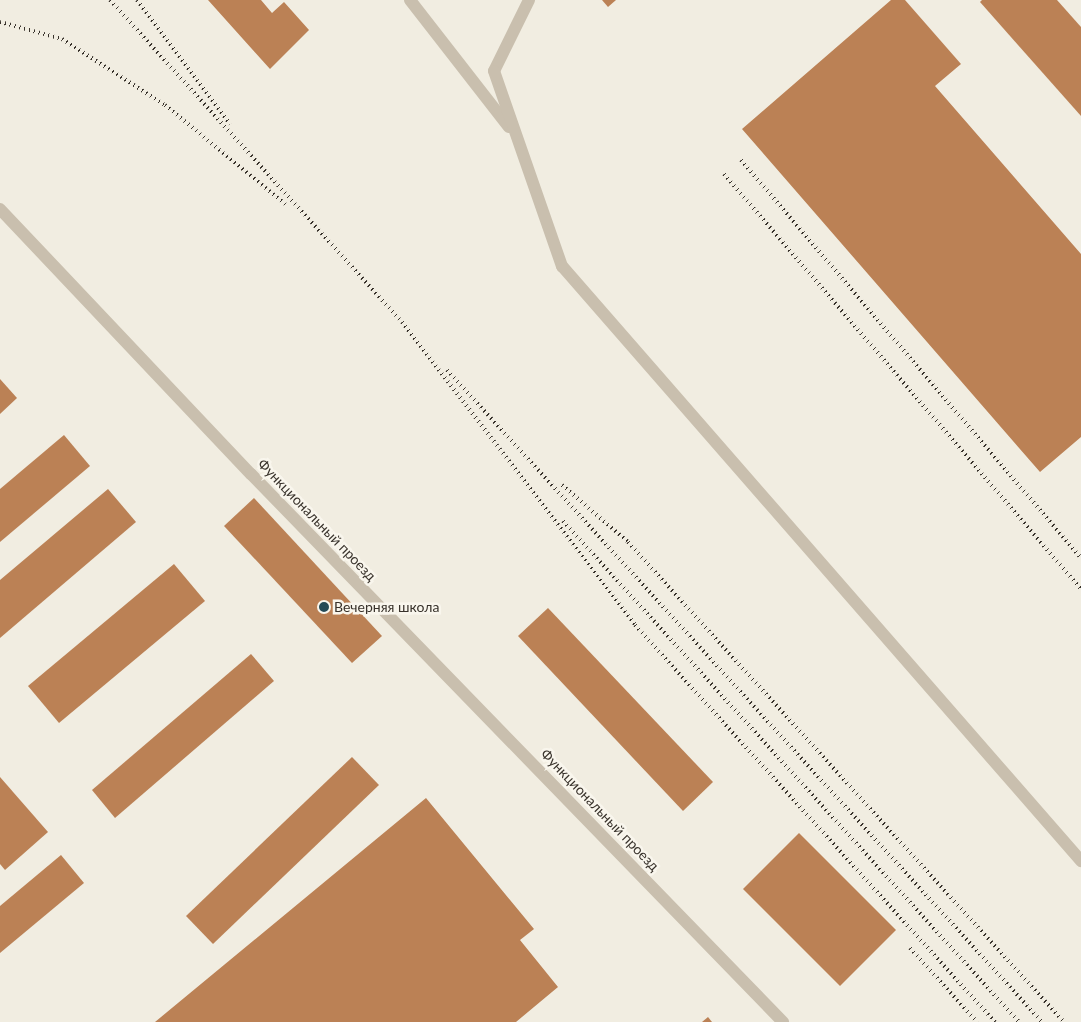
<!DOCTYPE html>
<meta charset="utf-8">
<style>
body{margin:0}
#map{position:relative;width:1081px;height:1022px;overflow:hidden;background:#f1ede1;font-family:Lato,sans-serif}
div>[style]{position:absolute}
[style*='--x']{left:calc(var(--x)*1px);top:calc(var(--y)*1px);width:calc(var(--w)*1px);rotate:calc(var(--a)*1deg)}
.building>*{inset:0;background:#bb8155}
.minor>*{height:12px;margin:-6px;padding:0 6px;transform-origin:6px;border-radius:6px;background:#c9bfae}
.rail>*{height:4px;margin-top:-2px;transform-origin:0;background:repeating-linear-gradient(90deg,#38322b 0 1px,transparent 0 5px)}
.dots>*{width:14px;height:14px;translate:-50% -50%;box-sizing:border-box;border:2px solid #f9f6ed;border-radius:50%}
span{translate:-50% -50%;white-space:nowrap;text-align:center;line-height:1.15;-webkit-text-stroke:5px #f9f6ed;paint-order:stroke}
.street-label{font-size:14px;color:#38322b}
.poi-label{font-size:14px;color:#38322b}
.left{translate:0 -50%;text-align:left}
</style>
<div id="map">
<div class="building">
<div style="clip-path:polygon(208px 0,261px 0,272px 13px,284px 2px,309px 30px,270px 69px)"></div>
<div style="clip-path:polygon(602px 0,616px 0,608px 7px)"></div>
<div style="clip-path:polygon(891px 0,905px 0,961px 64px,935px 86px,1081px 254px,1081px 437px,1040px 472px,742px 129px)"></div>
<div style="clip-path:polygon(982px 0,1057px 0,1081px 27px,1081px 116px,980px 2px)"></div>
<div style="clip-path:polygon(0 379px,17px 398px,0 414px)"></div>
<div style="clip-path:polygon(64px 435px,90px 466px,0 542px,0 489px)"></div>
<div style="clip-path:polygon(108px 489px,136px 522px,0 638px,0 580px)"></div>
<div style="clip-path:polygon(254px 498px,382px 636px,352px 663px,224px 526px)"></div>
<div style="clip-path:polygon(174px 564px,205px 601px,59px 723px,28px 686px)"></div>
<div style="clip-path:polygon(548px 608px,713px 782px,683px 811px,518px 636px)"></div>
<div style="clip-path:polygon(251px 654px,274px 681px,115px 818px,92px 790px)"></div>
<div style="clip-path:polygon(352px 757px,379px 785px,213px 944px,186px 916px)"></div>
<div style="clip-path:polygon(0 777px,48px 832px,5px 870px,0 864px)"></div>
<div style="clip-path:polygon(426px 798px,534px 929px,520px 940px,558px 987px,516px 1022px,155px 1022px)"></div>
<div style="clip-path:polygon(799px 833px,896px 930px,840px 986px,743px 889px)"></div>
<div style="clip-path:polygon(61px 855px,84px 883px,0 953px,0 906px)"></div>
<div style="clip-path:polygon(708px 1017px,712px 1022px,702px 1022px)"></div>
</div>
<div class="minor">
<div style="--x:410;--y:0;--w:161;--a:52.1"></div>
<div style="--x:529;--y:0;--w:79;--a:116.2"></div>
<div style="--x:494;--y:71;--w:207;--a:70.8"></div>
<div style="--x:562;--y:266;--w:790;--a:48.9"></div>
<div style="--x:0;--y:209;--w:365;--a:46.6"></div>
<div style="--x:251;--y:474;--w:764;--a:45.85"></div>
</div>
<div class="rail">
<div style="--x:110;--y:0;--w:435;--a:47.8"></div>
<div style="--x:402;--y:322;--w:382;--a:52.4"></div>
<div style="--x:635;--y:625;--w:536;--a:47.8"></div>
<div style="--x:137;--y:0;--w:155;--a:53.1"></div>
<div style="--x:0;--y:22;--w:64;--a:15.3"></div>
<div style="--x:62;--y:39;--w:122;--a:32.7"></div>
<div style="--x:165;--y:105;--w:156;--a:39.5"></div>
<div style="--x:741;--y:160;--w:523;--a:49.49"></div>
<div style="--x:724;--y:174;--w:547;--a:49.3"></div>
<div style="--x:447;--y:370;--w:883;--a:47.62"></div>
<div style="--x:562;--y:485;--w:87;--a:40.8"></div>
<div style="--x:628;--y:542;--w:648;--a:47.75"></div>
<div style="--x:563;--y:521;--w:677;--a:47.69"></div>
<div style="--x:910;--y:948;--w:100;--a:47.8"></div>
</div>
<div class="dots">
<div style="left:324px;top:607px;background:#244a56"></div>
</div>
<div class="street-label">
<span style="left:317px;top:520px;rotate:46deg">Функциональный проезд</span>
<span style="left:600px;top:810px;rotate:46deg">Функциональный проезд</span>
</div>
<div class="poi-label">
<span class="left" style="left:334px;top:607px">Вечерняя школа</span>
</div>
</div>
